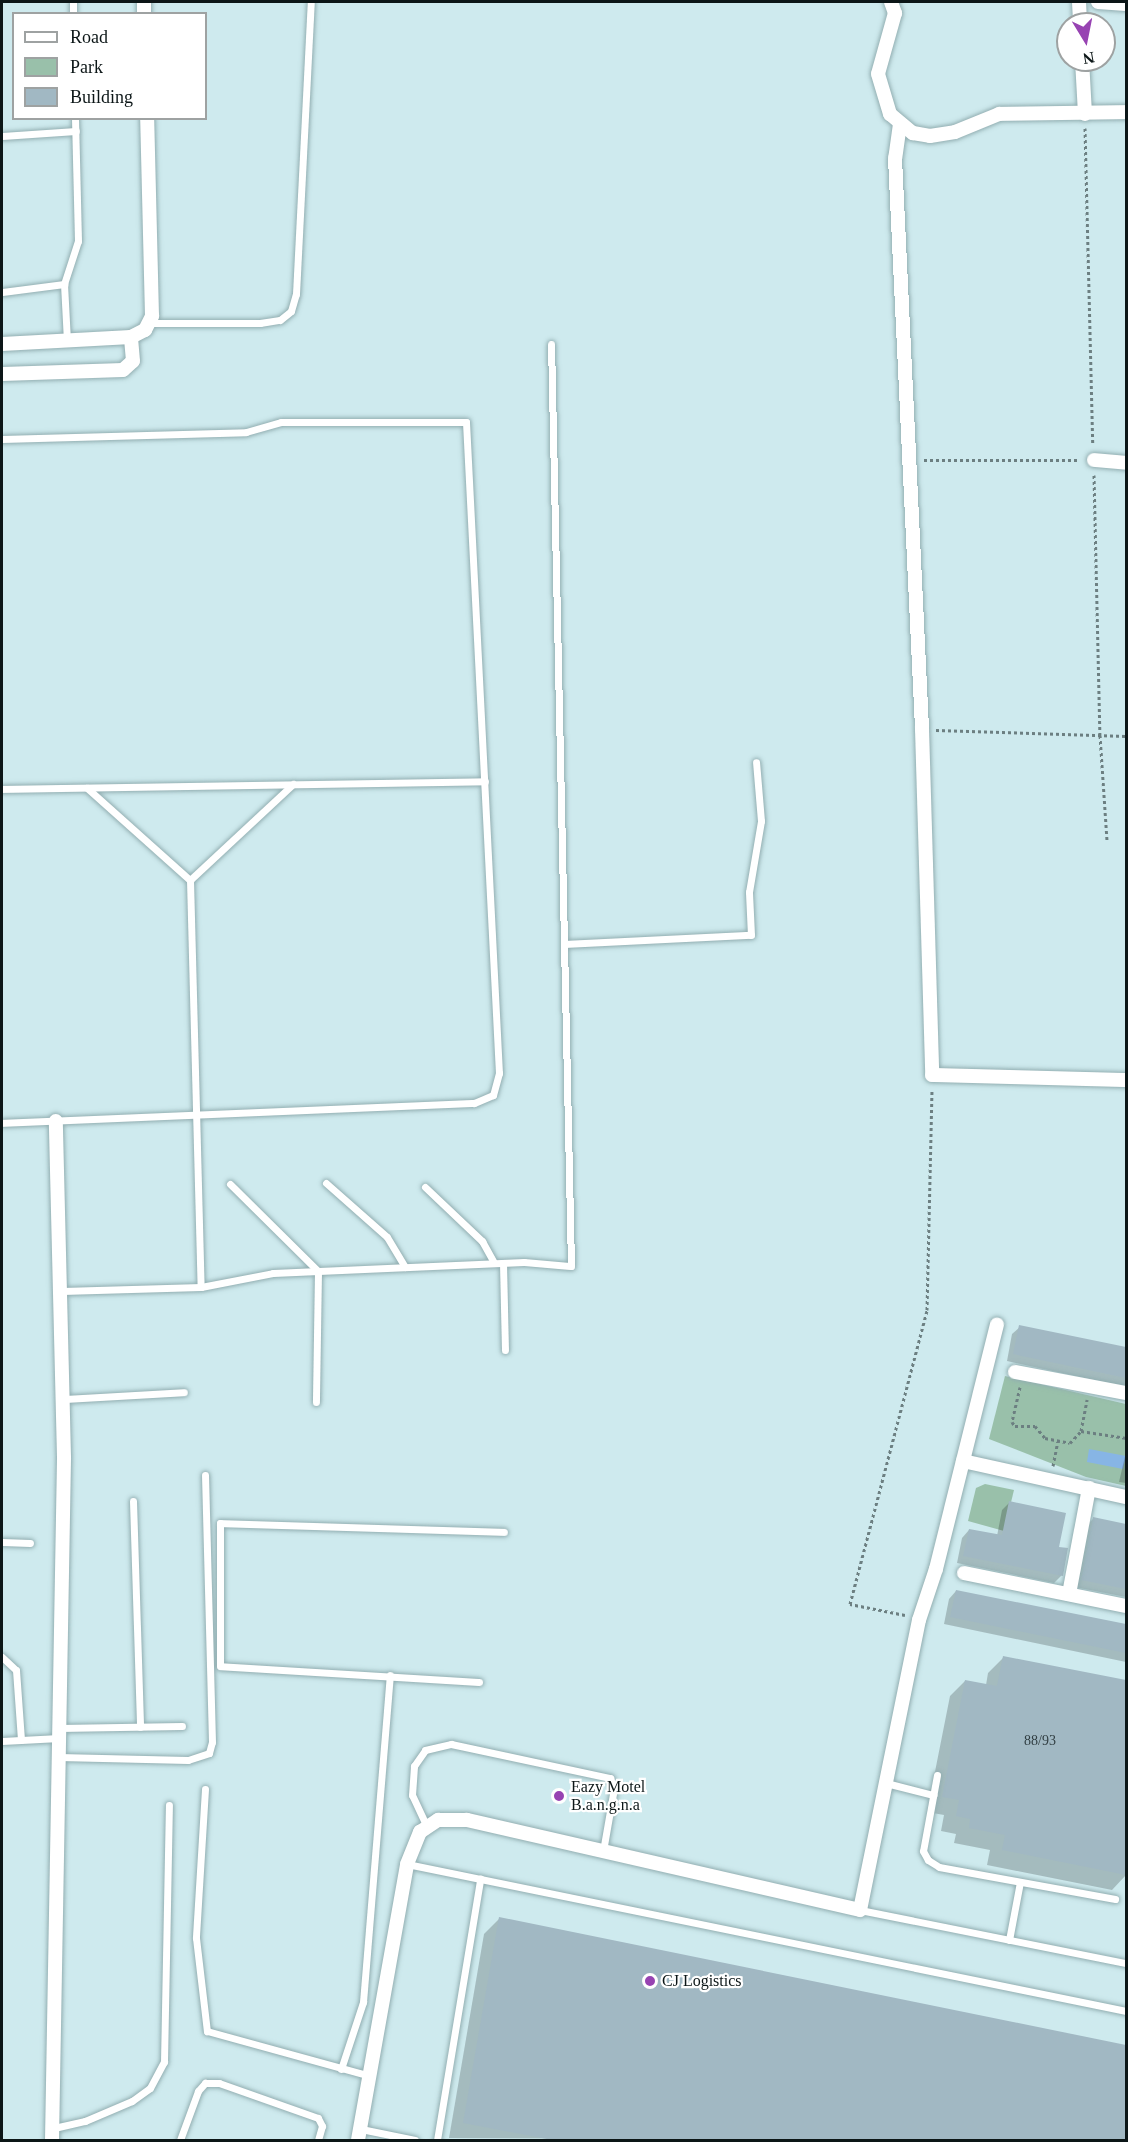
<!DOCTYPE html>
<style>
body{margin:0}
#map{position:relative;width:1128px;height:2142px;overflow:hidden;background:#ceeaee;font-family:"Times New Roman",serif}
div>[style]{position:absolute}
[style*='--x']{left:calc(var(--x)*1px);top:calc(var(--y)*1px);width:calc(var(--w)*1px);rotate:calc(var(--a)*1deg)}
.green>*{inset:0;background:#99c0aa}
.water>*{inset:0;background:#87b5e5}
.shadow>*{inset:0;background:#0003}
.building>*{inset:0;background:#a1b8c3}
.path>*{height:3px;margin-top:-1.5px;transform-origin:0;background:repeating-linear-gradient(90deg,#6c7f81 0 3px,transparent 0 6px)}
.roads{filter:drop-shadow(0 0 2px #92aeb1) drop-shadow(0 0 2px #92aeb1)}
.lane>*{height:7px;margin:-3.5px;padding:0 3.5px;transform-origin:3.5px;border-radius:3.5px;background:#fff}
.street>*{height:14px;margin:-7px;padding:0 7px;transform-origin:7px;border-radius:7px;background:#fff}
.dots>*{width:16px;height:16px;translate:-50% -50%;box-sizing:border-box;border:3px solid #fff;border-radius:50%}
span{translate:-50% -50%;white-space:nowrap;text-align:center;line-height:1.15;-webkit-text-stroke:4.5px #fff;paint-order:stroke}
.number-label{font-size:14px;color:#313e42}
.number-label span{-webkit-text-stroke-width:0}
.poi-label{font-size:16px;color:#0c1617}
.left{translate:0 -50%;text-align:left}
.frame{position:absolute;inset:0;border:3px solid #0c1617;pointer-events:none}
.legend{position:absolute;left:12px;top:12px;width:195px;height:108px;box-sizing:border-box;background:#fff;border:2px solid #9ea2a2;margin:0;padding:8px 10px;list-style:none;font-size:18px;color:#0c1617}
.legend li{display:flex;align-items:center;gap:12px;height:30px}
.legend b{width:30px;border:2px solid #9ea2a2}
.north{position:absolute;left:1056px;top:12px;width:60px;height:60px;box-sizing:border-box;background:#fff;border:2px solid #9ea2a2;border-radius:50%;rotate:170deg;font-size:16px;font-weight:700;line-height:24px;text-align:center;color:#0c1617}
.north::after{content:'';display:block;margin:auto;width:21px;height:27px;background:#9743b2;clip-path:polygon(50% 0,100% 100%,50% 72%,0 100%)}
</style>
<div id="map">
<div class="green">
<div style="clip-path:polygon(1005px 1376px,1126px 1404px,1126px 1486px,1086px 1477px,989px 1439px)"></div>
<div style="clip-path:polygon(985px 1484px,1014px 1490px,1004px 1531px,968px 1521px,976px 1488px)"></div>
</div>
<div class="water">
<div style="clip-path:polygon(1089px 1449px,1126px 1456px,1123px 1469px,1087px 1462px)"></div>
</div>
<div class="shadow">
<div style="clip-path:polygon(1020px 1327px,1126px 1351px,1126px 1387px,1007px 1361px,1012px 1334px)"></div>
<div style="clip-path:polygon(1126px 1452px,1126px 1483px,1119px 1482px)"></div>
<div style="clip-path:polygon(1009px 1503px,1058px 1548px,1062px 1575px,1054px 1583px,957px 1563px,962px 1538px,969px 1530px,997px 1536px,1002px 1510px)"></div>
<div style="clip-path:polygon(1093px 1519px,1126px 1526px,1126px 1597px,1074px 1587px,1086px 1526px)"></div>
<div style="clip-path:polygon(956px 1591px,1126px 1626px,1126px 1662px,944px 1624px,949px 1599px)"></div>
<div style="clip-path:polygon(1003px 1658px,1126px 1681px,1126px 1875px,1112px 1890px,987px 1865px,990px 1850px,954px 1843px,956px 1834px,941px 1831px,944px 1815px,927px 1812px,950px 1696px,965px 1681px,986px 1685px,988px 1673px)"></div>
<div style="clip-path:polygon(499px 1919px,1126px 2047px,1126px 2140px,449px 2138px,484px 1934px)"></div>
</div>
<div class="building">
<div style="clip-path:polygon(1019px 1325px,1126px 1347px,1126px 1378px,1013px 1354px)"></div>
<div style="clip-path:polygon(1009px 1501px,1066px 1513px,1059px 1547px,1068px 1548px,1063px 1576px,963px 1556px,969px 1529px,1002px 1535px)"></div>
<div style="clip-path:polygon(1093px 1517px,1126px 1524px,1126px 1589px,1081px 1580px)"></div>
<div style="clip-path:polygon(956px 1590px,1126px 1624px,1126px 1653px,950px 1617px)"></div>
<div style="clip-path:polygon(1003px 1656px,1126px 1680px,1126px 1875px,1002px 1850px,1005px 1835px,969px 1828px,970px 1819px,956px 1816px,959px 1800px,942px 1797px,965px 1680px,997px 1686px)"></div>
<div style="clip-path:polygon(499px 1917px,1126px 2045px,1126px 2140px,552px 2140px,463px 2123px)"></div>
</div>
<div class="path">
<div style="--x:1085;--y:128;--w:317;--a:88.6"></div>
<div style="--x:924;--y:460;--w:156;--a:0"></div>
<div style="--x:1094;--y:475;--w:260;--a:88.7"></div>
<div style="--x:1100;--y:735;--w:105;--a:86.2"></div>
<div style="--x:936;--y:730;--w:190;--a:1.8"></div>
<div style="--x:1020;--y:1387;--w:36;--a:103"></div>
<div style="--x:1012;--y:1422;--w:5;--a:53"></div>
<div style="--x:1015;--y:1426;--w:20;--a:0"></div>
<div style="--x:1035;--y:1426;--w:16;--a:50"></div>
<div style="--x:1045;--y:1438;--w:25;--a:11"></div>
<div style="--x:1070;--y:1443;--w:16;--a:-47"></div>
<div style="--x:1081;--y:1431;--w:46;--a:8.8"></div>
<div style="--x:1081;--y:1431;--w:32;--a:-79"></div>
<div style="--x:1053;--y:1466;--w:25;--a:-79"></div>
<div style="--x:905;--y:1615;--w:56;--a:-168.7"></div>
<div style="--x:850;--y:1604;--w:304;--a:-75.3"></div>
<div style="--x:927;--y:1310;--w:221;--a:-88.7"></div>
</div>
<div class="roads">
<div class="lane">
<div style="--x:73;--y:2;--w:12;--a:90"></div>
<div style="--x:2;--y:136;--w:74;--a:-3.9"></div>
<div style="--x:2;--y:292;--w:63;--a:-7.4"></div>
<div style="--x:148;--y:323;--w:112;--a:0"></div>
<div style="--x:260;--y:323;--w:20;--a:-9"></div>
<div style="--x:280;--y:320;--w:14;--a:-39"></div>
<div style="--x:291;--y:311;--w:18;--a:-74"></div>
<div style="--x:296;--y:294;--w:292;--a:-87.1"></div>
<div style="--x:67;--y:341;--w:57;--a:-93"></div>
<div style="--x:64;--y:284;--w:45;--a:-72"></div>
<div style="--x:78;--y:241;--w:123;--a:-91.4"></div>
<div style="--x:2;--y:439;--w:244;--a:-1.6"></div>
<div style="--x:246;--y:432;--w:36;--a:-16"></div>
<div style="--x:281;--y:422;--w:185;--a:0"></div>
<div style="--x:466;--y:422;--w:652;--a:87.1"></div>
<div style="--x:499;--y:1073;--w:23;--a:105"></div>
<div style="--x:493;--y:1095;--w:21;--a:157"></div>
<div style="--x:474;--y:1103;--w:472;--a:177.6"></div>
<div style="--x:87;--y:788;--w:138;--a:41.8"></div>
<div style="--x:190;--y:880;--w:407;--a:88.5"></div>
<div style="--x:2;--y:789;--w:483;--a:-0.9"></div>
<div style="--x:190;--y:880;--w:141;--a:-43"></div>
<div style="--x:564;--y:944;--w:187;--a:-2.8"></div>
<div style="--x:751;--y:935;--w:43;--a:-92.7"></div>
<div style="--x:749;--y:892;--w:72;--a:-80.4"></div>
<div style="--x:761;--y:821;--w:59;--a:-94.8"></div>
<div style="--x:326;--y:1183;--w:81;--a:41.5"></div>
<div style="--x:387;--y:1237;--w:35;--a:59"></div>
<div style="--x:230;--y:1184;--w:124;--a:44.7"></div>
<div style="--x:318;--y:1271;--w:131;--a:90.9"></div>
<div style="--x:425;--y:1187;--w:79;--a:43.5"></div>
<div style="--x:482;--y:1241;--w:25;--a:61"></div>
<div style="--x:503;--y:1263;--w:87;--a:88.7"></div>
<div style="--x:62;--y:1291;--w:139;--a:-1.6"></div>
<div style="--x:201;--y:1287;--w:73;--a:-11"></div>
<div style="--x:273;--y:1273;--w:251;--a:-2.5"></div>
<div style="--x:524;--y:1262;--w:47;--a:4.9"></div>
<div style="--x:571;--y:1266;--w:922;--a:-91.24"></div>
<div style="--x:64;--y:1399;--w:120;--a:-3.3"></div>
<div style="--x:133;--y:1501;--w:226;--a:88.2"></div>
<div style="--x:2;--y:1542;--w:28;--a:2"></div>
<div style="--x:2;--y:1657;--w:19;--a:43"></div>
<div style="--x:16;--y:1670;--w:70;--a:85.9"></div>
<div style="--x:479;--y:1682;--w:259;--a:-176.5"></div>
<div style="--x:220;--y:1666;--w:143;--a:-90"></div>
<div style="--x:220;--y:1523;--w:284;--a:1.8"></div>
<div style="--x:59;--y:1728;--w:123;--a:-0.9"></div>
<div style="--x:2;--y:1741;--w:57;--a:-3"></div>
<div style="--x:59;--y:1757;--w:129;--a:1.3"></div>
<div style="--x:188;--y:1760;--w:22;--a:-18"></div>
<div style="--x:209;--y:1753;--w:11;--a:-75"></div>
<div style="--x:212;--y:1742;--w:267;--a:-91.5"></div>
<div style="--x:937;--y:1775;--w:77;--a:100.4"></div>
<div style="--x:923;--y:1851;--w:10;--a:61"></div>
<div style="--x:928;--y:1860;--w:13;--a:32"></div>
<div style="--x:939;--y:1867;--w:179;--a:10.3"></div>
<div style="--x:886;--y:1783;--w:49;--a:14.3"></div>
<div style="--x:205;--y:1789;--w:149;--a:93.5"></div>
<div style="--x:196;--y:1938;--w:94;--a:83.3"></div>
<div style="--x:207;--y:2031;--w:169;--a:15.4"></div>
<div style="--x:427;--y:1827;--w:35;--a:-115"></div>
<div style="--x:412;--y:1795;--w:29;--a:-86"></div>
<div style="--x:414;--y:1766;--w:19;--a:-55"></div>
<div style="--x:425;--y:1750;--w:27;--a:-13"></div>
<div style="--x:451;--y:1744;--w:163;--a:12.1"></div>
<div style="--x:610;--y:1778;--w:11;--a:68"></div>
<div style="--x:614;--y:1788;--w:64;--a:99.9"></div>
<div style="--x:407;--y:1864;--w:734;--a:11.55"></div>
<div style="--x:860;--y:1910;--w:271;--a:11.3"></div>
<div style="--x:1009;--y:1940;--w:59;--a:-79.3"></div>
<div style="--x:341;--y:2069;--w:71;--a:-71.8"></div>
<div style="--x:363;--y:2002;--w:328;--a:-85.3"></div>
<div style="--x:54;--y:2128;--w:32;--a:-13"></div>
<div style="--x:85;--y:2121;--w:51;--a:-23.1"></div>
<div style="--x:132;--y:2101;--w:22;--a:-36"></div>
<div style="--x:150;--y:2088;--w:30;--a:-62"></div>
<div style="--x:164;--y:2062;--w:257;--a:-88.9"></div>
<div style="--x:361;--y:2129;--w:55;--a:11.5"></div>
<div style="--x:180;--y:2140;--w:52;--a:-69.8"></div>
<div style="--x:198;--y:2091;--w:11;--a:-49"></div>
<div style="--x:205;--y:2083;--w:14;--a:0"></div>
<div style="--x:219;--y:2083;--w:105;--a:19.5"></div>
<div style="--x:318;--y:2118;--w:9;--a:63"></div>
<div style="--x:322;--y:2126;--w:15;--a:106"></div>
<div style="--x:437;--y:2140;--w:265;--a:-80.6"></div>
</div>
<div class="street">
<div style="--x:144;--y:2;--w:12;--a:90"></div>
<div style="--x:891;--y:2;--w:12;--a:70"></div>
<div style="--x:895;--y:13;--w:63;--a:105.6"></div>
<div style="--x:878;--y:74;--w:42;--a:73.3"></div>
<div style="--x:890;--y:114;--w:30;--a:40"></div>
<div style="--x:913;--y:133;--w:17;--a:10"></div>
<div style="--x:930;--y:136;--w:25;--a:-9"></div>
<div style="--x:955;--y:132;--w:48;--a:-22.2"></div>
<div style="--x:999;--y:114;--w:127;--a:-0.9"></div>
<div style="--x:1079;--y:2;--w:22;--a:87"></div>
<div style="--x:1098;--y:2;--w:28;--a:4"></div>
<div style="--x:1082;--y:60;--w:54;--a:86.8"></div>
<div style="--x:900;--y:124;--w:34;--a:98"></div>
<div style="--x:895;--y:158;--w:572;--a:87.29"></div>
<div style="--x:922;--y:729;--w:346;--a:88.3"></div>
<div style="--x:932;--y:1075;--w:194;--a:1.5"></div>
<div style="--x:2;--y:344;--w:129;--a:-3.1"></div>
<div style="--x:131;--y:337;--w:16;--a:-27"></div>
<div style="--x:145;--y:330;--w:16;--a:-63"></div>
<div style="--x:152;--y:316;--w:198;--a:-91.4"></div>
<div style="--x:2;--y:374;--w:121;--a:-1.9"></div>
<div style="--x:123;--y:370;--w:13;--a:-42"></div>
<div style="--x:133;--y:361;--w:24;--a:-95"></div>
<div style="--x:1094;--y:460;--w:32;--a:5"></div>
<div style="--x:1015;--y:1372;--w:113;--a:10.7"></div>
<div style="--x:963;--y:1461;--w:167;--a:12.5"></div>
<div style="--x:964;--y:1573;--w:165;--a:11.5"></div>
<div style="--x:1069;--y:1594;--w:108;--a:-79.3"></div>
<div style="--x:52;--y:2140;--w:683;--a:-88.99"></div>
<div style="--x:64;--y:1457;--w:336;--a:-91.4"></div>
<div style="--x:358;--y:2140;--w:280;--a:-79.9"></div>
<div style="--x:407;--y:1864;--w:35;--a:-68"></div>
<div style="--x:420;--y:1832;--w:22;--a:-34"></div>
<div style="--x:438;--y:1820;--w:29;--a:0"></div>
<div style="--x:467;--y:1820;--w:403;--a:12.9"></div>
<div style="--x:860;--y:1910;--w:296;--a:-78.5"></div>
<div style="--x:919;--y:1620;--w:54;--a:-71.6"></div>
<div style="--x:936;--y:1569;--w:252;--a:-76"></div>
</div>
</div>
<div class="dots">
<div style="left:559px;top:1796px;background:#9743b2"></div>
<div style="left:650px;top:1981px;background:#9743b2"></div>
</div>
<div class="number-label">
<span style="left:1040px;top:1741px">88/93</span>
</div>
<div class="poi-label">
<span class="left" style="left:571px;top:1796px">Eazy Motel<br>B.a.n.g.n.a</span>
<span class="left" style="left:662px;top:1981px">CJ Logistics</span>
</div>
<div class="frame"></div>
<ul class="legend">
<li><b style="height:8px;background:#fff"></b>Road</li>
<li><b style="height:16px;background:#99c0aa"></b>Park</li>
<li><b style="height:16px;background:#a1b8c3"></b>Building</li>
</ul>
<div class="north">N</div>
</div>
